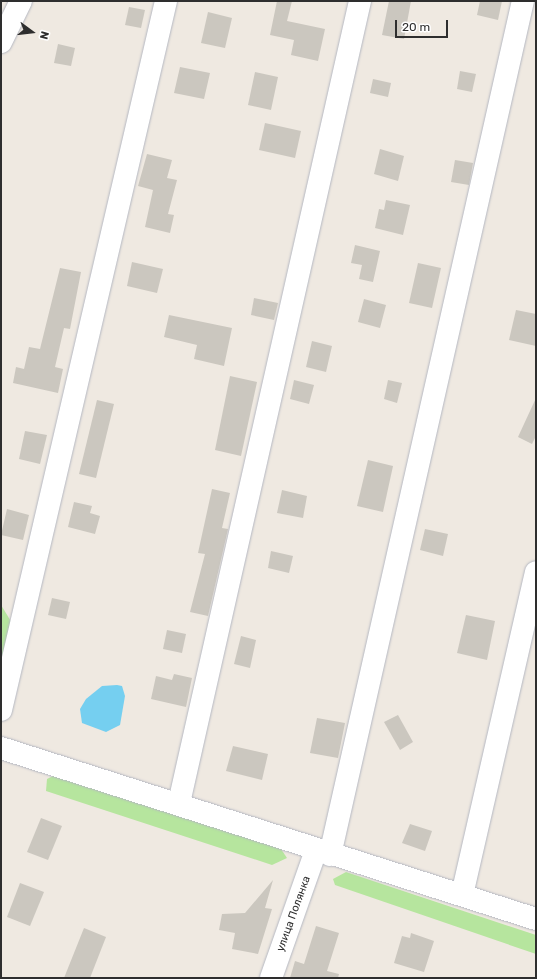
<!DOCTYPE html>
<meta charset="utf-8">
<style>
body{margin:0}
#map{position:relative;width:537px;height:979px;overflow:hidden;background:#efe9e1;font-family:Rubik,sans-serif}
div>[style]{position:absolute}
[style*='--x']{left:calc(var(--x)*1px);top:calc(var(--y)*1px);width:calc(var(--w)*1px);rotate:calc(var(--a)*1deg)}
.green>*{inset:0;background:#b6e59e}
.water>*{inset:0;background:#75cff0}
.building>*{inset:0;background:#cbc7bf}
.roads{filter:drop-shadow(0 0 1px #b4b7c1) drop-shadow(0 0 1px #b4b7c1)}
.minor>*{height:22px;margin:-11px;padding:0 11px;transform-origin:11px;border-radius:11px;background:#fff}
span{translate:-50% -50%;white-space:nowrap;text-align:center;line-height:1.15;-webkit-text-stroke:3px #fff;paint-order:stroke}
.street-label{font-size:11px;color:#2e2e2e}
.frame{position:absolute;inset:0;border:2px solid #2e2e2e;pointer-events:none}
.north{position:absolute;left:12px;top:12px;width:40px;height:40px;-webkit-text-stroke:3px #fff;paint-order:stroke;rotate:105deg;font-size:11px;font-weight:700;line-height:16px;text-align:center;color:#2e2e2e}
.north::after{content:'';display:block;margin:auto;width:14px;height:18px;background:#2e2e2e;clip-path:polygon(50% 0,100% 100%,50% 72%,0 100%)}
.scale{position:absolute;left:395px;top:20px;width:53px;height:18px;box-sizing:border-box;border:2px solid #2e2e2e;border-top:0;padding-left:5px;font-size:12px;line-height:14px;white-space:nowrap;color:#2e2e2e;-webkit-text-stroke:3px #fff;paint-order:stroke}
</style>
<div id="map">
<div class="green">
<div style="clip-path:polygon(1px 605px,12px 623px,1px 672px)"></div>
<div style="clip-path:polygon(55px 775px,281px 849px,287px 858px,272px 865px,46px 791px,47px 779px)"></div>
<div style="clip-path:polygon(346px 872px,536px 935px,536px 954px,335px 885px,333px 879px)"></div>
</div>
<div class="water">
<div style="clip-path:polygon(117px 685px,122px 686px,125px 696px,120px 725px,106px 732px,82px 723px,80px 709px,86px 699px,102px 686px)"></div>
</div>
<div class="building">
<div style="clip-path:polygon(277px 1px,292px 1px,287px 21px,325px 29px,318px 61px,291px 55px,294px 40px,270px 35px)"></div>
<div style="clip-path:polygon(389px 1px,411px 1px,404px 39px,382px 35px)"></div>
<div style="clip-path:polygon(480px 1px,502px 1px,498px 20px,477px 15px)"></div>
<div style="clip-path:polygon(129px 7px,145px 10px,141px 28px,125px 25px)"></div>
<div style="clip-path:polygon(208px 12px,232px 18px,225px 48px,201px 43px)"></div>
<div style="clip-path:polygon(58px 44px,75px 48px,71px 66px,54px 63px)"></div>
<div style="clip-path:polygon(180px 67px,210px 73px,204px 99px,174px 93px)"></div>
<div style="clip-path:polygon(460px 71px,476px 74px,472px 92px,457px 89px)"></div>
<div style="clip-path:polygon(255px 72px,278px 77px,271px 110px,248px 105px)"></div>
<div style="clip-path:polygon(373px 79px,391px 83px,388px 97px,370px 93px)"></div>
<div style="clip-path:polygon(265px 123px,301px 131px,295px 158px,259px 150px)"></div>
<div style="clip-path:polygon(380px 149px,404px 156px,398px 181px,374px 174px)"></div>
<div style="clip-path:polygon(147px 154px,172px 160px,167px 178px,177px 180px,168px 214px,174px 215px,170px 233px,145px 227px,153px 190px,138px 186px)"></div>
<div style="clip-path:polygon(455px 160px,473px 163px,469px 185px,451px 182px)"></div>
<div style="clip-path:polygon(386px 200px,410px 205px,403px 235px,375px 228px,379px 209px,384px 210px)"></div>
<div style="clip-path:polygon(355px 245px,380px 251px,373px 282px,359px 279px,362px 265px,351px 263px)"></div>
<div style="clip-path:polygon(132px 262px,163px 269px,157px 293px,127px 286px)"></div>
<div style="clip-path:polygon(418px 263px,441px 268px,432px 308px,409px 303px)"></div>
<div style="clip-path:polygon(60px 268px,81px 272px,70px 329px,64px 328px,55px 367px,63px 369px,58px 393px,13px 383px,16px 367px,24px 369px,29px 347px,40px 349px)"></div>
<div style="clip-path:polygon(254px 298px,278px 303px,274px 320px,251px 315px)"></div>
<div style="clip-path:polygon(364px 299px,386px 305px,380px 328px,358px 322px)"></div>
<div style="clip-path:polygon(516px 310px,536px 314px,536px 346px,509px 340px)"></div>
<div style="clip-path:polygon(169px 315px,232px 328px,224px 366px,194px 359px,197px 345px,164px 337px)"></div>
<div style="clip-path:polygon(312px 341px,332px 346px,326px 372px,306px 367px)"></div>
<div style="clip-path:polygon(230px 376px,257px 382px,241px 456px,215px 450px)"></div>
<div style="clip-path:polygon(294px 380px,314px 385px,309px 404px,290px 399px)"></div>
<div style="clip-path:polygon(388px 380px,402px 383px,397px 403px,384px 399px)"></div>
<div style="clip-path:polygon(536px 398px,536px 436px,532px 444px,518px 437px)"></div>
<div style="clip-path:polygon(97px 400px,114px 404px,96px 478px,79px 474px)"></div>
<div style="clip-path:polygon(25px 431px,47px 435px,40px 464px,19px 459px)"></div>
<div style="clip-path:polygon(368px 460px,393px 466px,383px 512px,357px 506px)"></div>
<div style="clip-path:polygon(212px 489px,230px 493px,222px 528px,228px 529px,208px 616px,190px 612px,205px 554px,198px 553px)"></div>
<div style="clip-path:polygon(282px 490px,307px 496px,303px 518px,277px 513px)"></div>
<div style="clip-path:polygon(74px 502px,92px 506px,90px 513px,100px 516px,95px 534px,68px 527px)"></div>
<div style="clip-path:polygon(7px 509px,29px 515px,23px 540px,1px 535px)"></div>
<div style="clip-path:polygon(425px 529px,448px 534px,443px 556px,420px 550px)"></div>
<div style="clip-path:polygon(271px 551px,293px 556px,289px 573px,268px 568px)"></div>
<div style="clip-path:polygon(52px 598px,70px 602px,66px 619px,48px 615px)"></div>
<div style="clip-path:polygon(466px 615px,495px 621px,487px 660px,457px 653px)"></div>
<div style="clip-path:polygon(167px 630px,186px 634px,182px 653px,163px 649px)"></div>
<div style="clip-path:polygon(241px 636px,256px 640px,250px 668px,234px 664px)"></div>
<div style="clip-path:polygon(174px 674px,192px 678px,186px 707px,151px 699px,156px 676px,172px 680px)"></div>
<div style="clip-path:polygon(398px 715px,413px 742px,400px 750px,384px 722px)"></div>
<div style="clip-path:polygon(317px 718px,345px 723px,338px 758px,310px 753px)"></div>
<div style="clip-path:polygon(233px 746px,268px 754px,262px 780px,226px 771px)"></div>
<div style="clip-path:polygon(41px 818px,62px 826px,48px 860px,27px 852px)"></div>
<div style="clip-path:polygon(410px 824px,432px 831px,425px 851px,402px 843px)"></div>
<div style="clip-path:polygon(273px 880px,265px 908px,272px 909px,258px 954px,232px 949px,235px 933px,219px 930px,222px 914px,245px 913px)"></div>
<div style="clip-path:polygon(20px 883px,44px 892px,30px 926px,7px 917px)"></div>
<div style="clip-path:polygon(316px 926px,339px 933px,327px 971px,339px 974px,338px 978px,290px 978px,295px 961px,304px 964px)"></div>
<div style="clip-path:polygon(84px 928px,106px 937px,90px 978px,64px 978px)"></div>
<div style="clip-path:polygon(411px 933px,434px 941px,424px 972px,394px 963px,402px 936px,410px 938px)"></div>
</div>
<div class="roads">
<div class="minor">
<div style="--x:1;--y:42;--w:46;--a:-64"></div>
<div style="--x:1;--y:710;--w:728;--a:-76.9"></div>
<div style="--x:1;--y:748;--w:562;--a:17.73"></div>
<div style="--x:179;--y:803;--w:822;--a:-77.28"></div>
<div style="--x:330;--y:855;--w:876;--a:-77.27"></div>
<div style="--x:462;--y:895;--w:331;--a:-77.1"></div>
<div style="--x:271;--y:978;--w:136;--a:-70.6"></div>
</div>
</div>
<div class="street-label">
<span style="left:294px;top:914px;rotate:-70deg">улица Полянка</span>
</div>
<div class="frame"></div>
<div class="north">N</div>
<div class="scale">20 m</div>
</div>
